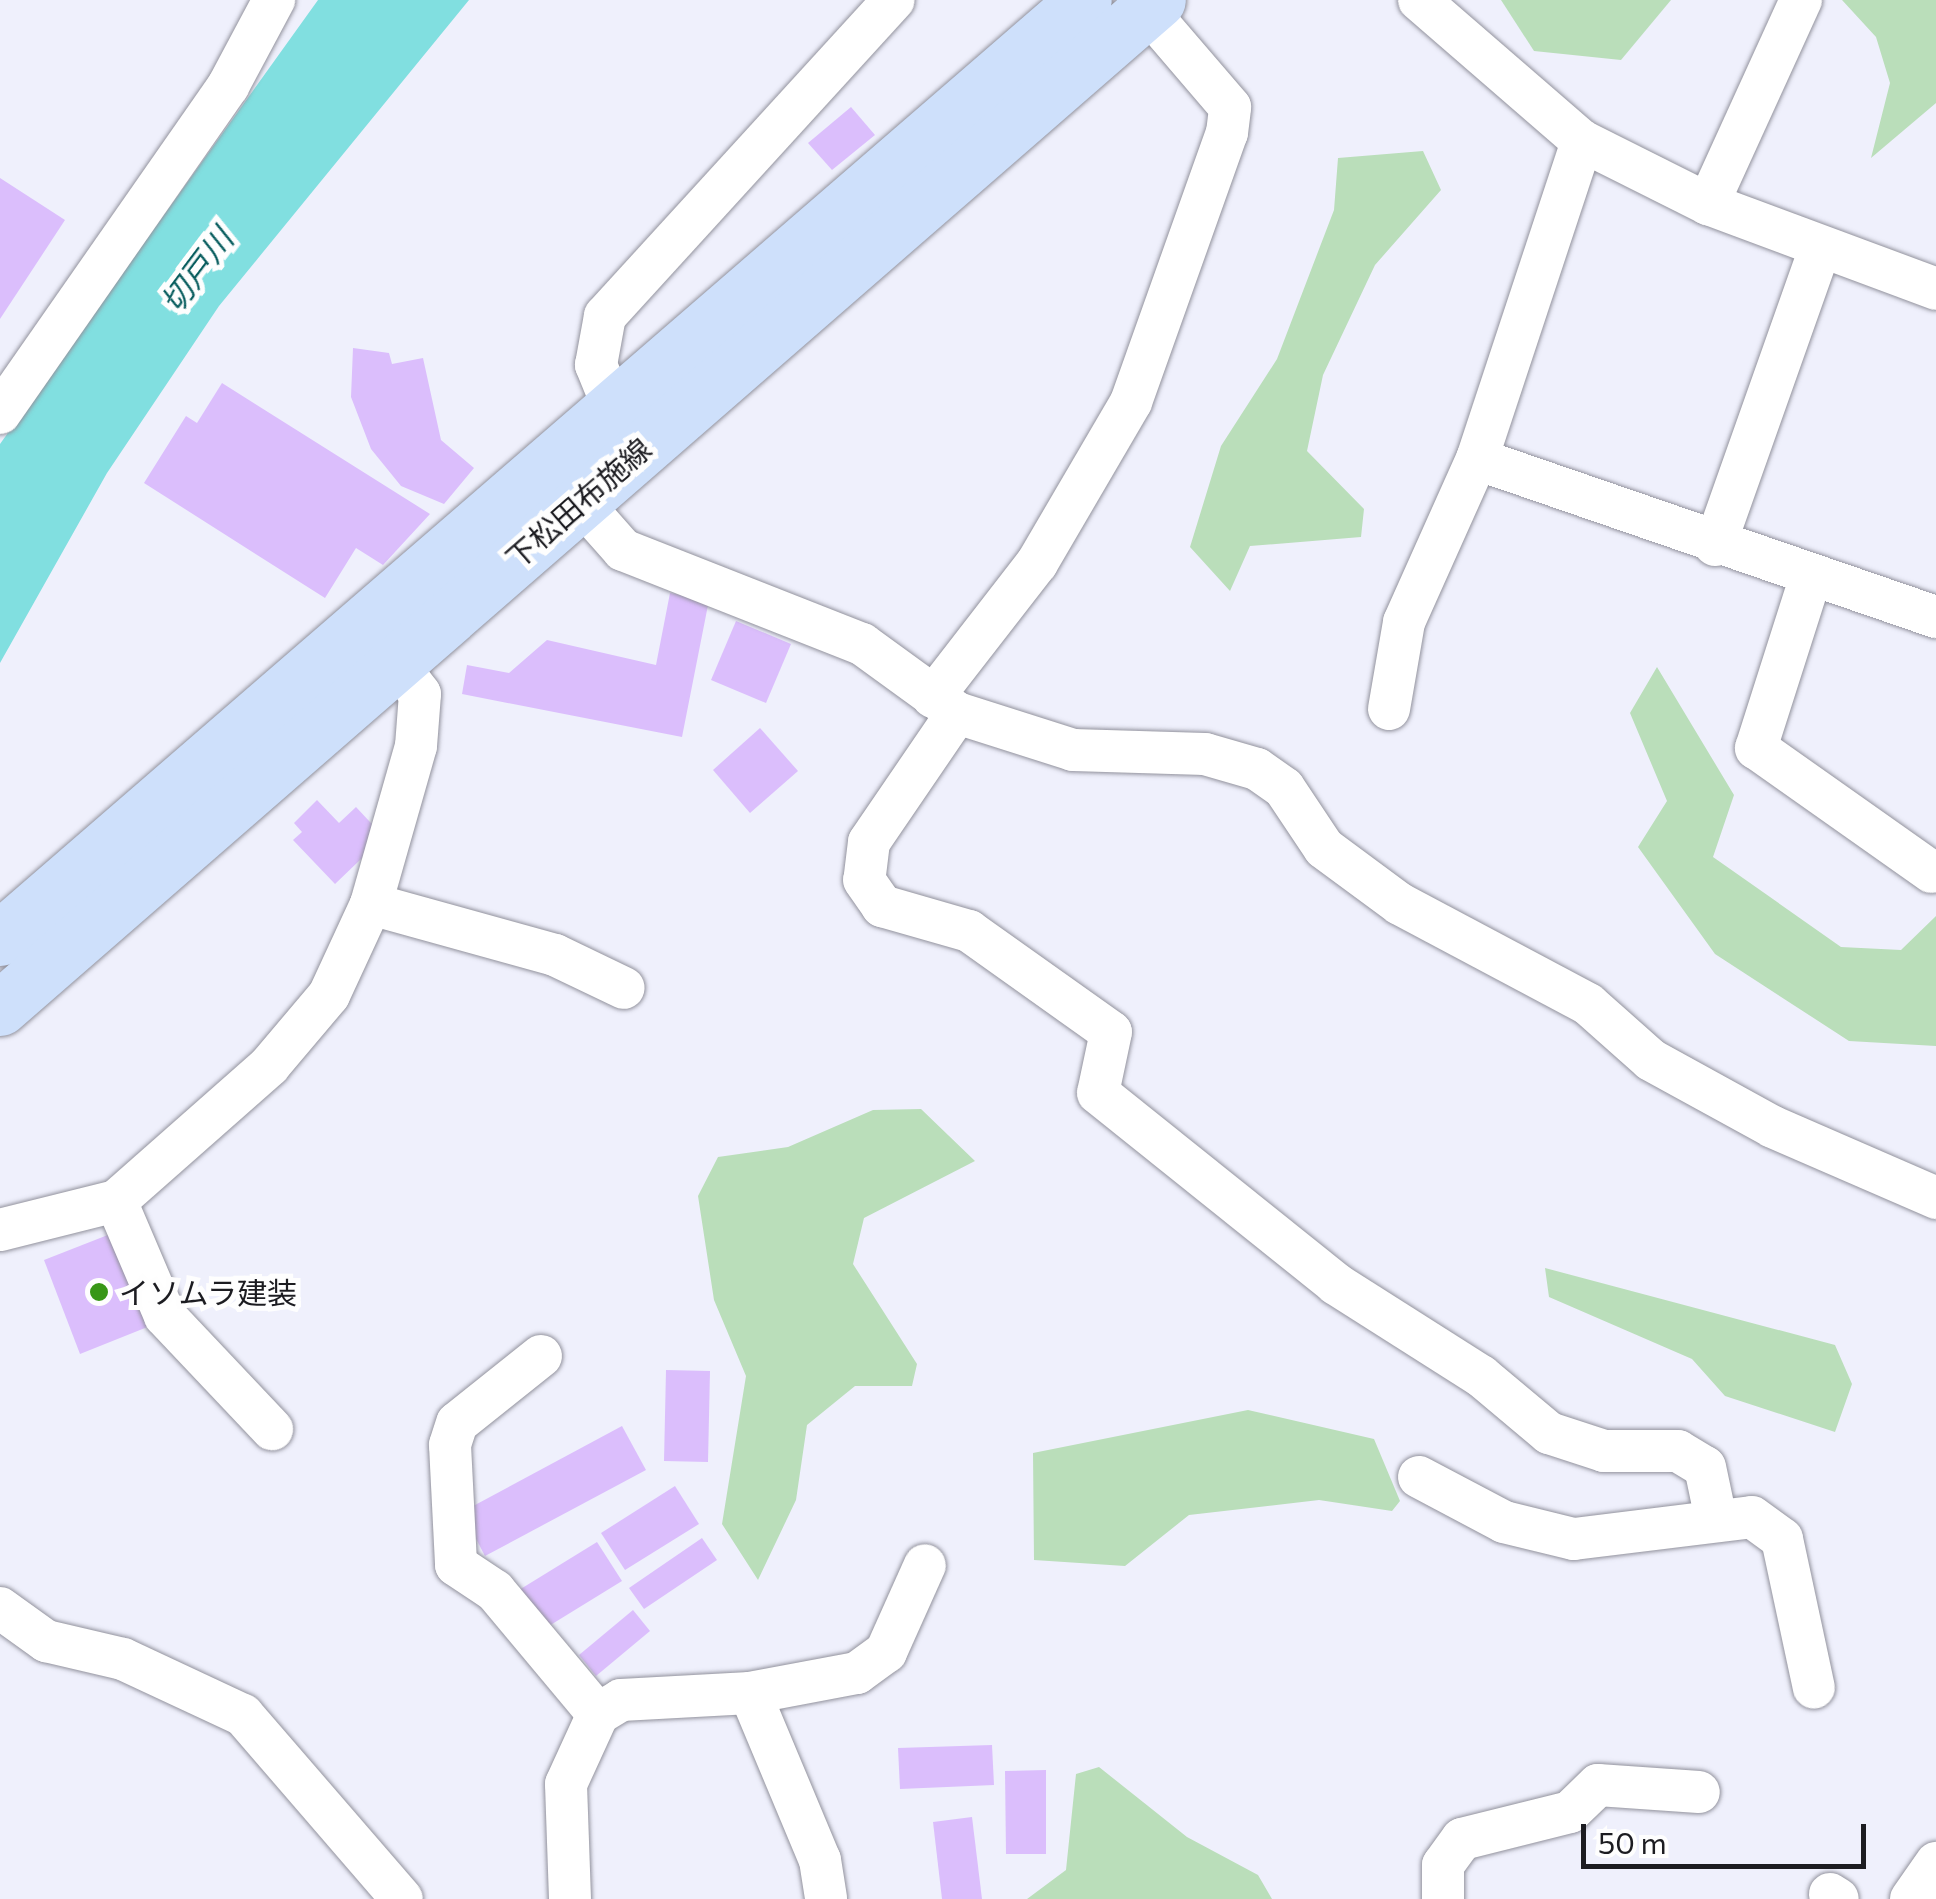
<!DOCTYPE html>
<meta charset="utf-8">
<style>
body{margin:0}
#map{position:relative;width:1936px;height:1899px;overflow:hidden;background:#eff0fc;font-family:Commissioner,"Noto Sans JP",sans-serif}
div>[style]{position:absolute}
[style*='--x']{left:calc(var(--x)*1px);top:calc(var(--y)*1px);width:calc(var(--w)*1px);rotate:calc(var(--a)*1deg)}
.green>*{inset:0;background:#badeba}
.water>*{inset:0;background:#81dfe0}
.building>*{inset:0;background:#dbbefc}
.roads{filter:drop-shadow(0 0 2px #92929d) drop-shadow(0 0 2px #92929d)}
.minor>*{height:42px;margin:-21px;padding:0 21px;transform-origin:21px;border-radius:21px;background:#fff}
.major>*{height:55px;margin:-27.5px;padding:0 27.5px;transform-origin:27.5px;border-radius:27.5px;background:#cee0fb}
.dots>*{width:28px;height:28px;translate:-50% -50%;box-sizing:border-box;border:5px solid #fefefe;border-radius:50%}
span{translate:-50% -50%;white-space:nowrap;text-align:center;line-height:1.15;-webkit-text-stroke:10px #fefefe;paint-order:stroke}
.street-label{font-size:30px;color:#1c1c21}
.poi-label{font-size:30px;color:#1c1c21}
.left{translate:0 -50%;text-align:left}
.water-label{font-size:32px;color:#085d5e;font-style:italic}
.scale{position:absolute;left:1581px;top:1824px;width:285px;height:45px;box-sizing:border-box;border:5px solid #1c1c21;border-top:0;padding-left:12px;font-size:30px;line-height:35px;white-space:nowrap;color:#1c1c21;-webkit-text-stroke:8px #fefefe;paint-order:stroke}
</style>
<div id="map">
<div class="green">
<div style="clip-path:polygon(1501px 0,1671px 0,1621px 60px,1534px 51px)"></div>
<div style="clip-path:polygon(1842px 0,1936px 0,1936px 103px,1871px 158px,1890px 83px,1876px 37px)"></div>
<div style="clip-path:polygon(1423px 151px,1441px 190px,1375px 265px,1323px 375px,1307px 451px,1364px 509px,1361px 537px,1250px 546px,1230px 591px,1190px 547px,1221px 446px,1277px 359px,1334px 210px,1338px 158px)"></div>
<div style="clip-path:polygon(1657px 667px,1734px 795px,1713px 857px,1841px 947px,1901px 950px,1936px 916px,1936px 1046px,1849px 1041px,1715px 954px,1638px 847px,1667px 801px,1630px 713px)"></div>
<div style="clip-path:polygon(921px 1109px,975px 1161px,864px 1218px,853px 1264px,917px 1364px,912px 1386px,855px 1386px,807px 1425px,796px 1500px,758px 1580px,722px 1524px,746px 1376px,714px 1300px,698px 1196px,718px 1157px,788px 1147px,873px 1110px)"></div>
<div style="clip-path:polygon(1545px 1268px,1835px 1345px,1852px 1384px,1835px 1432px,1725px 1396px,1692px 1359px,1549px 1297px)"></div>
<div style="clip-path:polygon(1248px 1410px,1374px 1439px,1400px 1501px,1392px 1511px,1319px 1500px,1189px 1515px,1125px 1566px,1034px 1560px,1033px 1453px)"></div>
<div style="clip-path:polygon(1099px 1767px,1187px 1837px,1258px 1875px,1272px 1899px,1027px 1899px,1066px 1870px,1076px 1774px)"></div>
</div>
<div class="water">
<div style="clip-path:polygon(318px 0,469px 0,219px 306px,107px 473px,0 663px,0 444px)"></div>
</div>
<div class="building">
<div style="clip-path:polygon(851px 107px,875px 135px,832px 170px,808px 143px)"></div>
<div style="clip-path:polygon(0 178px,65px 220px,0 319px)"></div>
<div style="clip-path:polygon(353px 348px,389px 353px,392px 364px,423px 358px,441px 440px,474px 468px,444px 504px,401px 486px,371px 449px,351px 397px)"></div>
<div style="clip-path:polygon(222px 383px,430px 514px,383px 565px,356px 548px,325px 598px,144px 483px,186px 416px,197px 423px)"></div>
<div style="clip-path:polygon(670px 593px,709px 600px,682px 737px,462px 694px,467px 665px,509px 673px,547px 640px,656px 665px)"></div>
<div style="clip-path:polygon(736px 621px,791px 644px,766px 703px,711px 680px)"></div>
<div style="clip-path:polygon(760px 728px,798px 771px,750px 813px,713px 770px)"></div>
<div style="clip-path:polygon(317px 800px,339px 823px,356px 807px,384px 837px,335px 884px,293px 840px,302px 832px,294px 823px)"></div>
<div style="clip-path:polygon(118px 1231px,155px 1324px,80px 1354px,44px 1260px)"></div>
<div style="clip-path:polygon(666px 1370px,710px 1371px,708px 1462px,664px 1461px)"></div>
<div style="clip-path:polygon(622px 1426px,646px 1470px,485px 1556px,462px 1512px)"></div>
<div style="clip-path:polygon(675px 1486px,699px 1524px,625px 1570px,601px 1533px)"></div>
<div style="clip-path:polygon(702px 1538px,717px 1560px,644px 1609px,629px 1588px)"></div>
<div style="clip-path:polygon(597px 1542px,622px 1581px,544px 1629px,519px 1590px)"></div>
<div style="clip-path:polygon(633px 1610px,650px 1631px,596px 1676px,579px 1655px)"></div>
<div style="clip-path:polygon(992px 1745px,994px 1785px,900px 1789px,898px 1748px)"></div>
<div style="clip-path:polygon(1046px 1770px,1046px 1854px,1006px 1854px,1005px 1771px)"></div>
<div style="clip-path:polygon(972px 1817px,982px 1899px,942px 1899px,933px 1822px)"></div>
</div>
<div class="roads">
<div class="minor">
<div style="--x:1419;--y:0;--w:216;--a:40.9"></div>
<div style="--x:1582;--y:141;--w:141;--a:26.6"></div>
<div style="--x:1708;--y:204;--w:243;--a:20.4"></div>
<div style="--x:1708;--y:204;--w:224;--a:-65.5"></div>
<div style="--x:614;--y:409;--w:48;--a:-112.2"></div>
<div style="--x:596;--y:365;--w:50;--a:-79.6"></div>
<div style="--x:605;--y:316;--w:428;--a:-47.6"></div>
<div style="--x:0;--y:413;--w:399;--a:-55.1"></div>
<div style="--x:228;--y:86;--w:98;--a:-61.9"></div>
<div style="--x:1477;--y:459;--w:485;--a:19"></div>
<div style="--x:562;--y:481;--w:92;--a:48.5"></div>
<div style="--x:623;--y:550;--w:257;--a:21.5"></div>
<div style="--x:862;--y:644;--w:117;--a:36"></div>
<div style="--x:957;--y:713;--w:122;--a:17.7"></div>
<div style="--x:1073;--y:750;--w:132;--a:1.7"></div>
<div style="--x:1205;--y:754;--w:54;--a:16.1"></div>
<div style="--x:1257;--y:769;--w:33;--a:35"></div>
<div style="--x:1284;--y:788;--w:72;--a:56.3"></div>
<div style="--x:1324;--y:848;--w:94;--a:36.4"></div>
<div style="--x:1400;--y:904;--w:213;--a:28"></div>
<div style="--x:1588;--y:1004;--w:84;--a:41.6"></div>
<div style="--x:1651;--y:1060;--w:139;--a:28.8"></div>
<div style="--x:1773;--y:1127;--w:178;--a:23.5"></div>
<div style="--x:1715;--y:545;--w:314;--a:-70.5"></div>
<div style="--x:1811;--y:576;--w:181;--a:107.7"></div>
<div style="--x:1756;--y:748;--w:215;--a:35.2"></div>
<div style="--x:933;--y:697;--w:170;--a:-52.2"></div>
<div style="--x:1037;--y:563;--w:186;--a:-59.7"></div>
<div style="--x:1131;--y:402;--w:286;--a:-70.4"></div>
<div style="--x:1227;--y:133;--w:26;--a:-83"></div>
<div style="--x:1230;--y:107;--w:128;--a:-130.6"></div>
<div style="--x:1389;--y:709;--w:88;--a:-80.2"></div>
<div style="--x:1404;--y:622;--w:179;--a:-65.9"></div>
<div style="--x:1477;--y:459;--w:335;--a:-71.7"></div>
<div style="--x:957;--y:713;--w:156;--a:124.3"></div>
<div style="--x:869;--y:842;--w:38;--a:97"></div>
<div style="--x:864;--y:880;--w:32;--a:55"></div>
<div style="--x:882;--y:906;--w:91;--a:16"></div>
<div style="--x:969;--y:931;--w:174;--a:35.4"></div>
<div style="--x:1111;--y:1032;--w:62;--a:102"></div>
<div style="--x:1098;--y:1093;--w:305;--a:38.7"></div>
<div style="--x:1336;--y:1284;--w:172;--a:32.4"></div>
<div style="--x:1481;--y:1376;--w:89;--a:40"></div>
<div style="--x:1549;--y:1433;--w:58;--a:18.1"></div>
<div style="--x:1604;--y:1451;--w:74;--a:0"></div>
<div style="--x:1678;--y:1451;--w:31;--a:31"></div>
<div style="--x:1705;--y:1467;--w:53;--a:78.1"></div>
<div style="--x:371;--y:904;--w:191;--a:15.5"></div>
<div style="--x:555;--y:955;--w:76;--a:25.6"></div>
<div style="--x:116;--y:1201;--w:125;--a:66.9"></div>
<div style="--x:165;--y:1316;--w:156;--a:46.6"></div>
<div style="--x:0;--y:1230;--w:120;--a:-14"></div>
<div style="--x:116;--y:1201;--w:204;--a:-41.4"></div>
<div style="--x:269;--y:1066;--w:93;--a:-49.8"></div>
<div style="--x:329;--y:995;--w:100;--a:-65.2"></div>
<div style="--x:371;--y:904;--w:164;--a:-74.1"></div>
<div style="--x:416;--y:746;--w:52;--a:-85.6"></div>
<div style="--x:420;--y:694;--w:68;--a:-127.9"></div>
<div style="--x:541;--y:1356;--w:107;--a:141.4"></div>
<div style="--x:457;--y:1423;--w:23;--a:108"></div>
<div style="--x:450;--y:1445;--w:120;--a:87.1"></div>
<div style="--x:456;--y:1565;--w:47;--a:33.7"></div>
<div style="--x:495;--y:1591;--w:160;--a:50.1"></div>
<div style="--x:1419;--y:1477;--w:96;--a:27.9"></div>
<div style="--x:1504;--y:1522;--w:72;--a:13.7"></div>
<div style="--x:1574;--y:1539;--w:179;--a:-7"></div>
<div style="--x:1752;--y:1517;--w:37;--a:36"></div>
<div style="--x:1782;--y:1539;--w:152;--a:77.9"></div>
<div style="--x:0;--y:1608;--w:57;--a:35.7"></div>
<div style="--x:46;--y:1641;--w:79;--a:13.2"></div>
<div style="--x:123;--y:1659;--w:132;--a:25"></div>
<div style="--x:243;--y:1715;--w:243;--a:49.2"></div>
<div style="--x:750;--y:1693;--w:181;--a:67.3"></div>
<div style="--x:820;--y:1860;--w:39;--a:81"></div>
<div style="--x:1830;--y:1894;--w:9;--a:32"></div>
<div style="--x:570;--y:1899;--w:115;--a:-92"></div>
<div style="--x:566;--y:1784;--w:77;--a:-65.4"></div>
<div style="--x:598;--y:1714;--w:27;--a:-31"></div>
<div style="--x:621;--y:1700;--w:129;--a:-3.1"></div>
<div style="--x:750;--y:1693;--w:109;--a:-10.6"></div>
<div style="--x:857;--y:1673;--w:36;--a:-36"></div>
<div style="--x:886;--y:1652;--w:95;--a:-65.9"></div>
<div style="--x:1443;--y:1899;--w:34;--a:-90"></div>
<div style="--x:1443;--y:1865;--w:32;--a:-54"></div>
<div style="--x:1462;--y:1839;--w:111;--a:-14"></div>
<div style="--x:1570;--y:1812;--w:39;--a:-44"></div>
<div style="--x:1598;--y:1785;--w:101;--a:4"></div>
<div style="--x:1911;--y:1899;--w:44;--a:-55.2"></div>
</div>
<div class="major">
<div style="--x:0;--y:938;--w:1433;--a:-40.87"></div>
<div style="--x:0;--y:1008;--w:1535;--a:-41.04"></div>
</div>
</div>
<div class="dots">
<div style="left:99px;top:1292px;background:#389717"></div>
</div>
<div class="street-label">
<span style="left:578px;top:503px;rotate:-41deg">下松田布施線</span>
</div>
<div class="poi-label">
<span class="left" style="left:119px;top:1292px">イソムラ建装</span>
</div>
<div class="water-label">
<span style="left:196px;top:270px;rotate:-53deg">切戸川</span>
</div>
<div class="scale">50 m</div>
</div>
